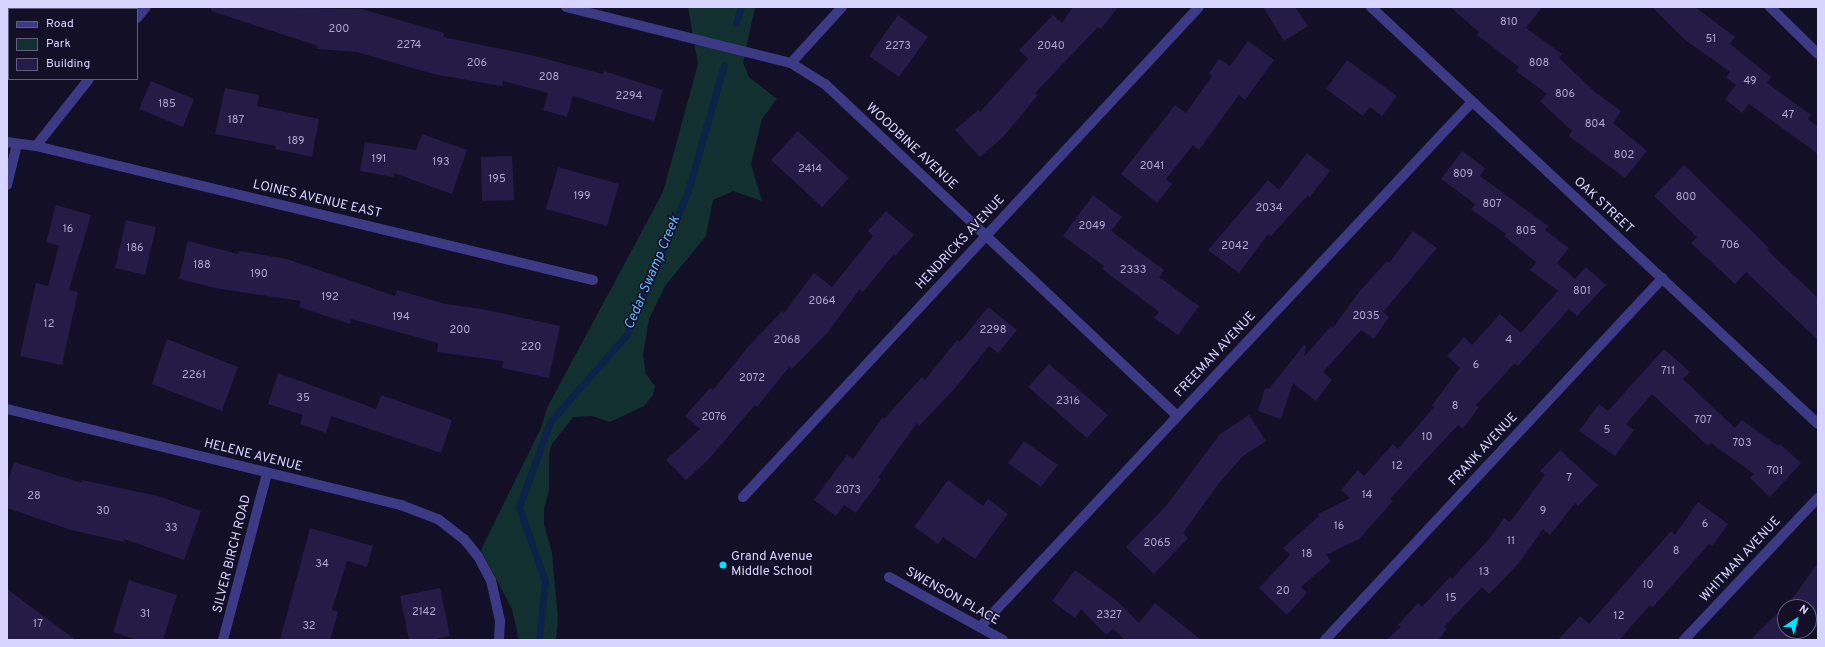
<!DOCTYPE html>
<style>
body{margin:0}
#map{position:relative;width:1825px;height:647px;overflow:hidden;background:#130f26;font-family:Overpass,sans-serif}
div>[style]{position:absolute}
[style*='--x']{left:calc(var(--x)*1px);top:calc(var(--y)*1px);width:calc(var(--w)*1px);rotate:calc(var(--a)*1deg)}
.green>*{inset:0;background:#12302f}
.stream>*{height:7px;margin:-3.5px;padding:0 3.5px;transform-origin:3.5px;border-radius:3.5px;background:#0c2248}
.building>*{inset:0;background:#241b47}
.street>*{height:10px;margin:-5px;padding:0 5px;transform-origin:5px;border-radius:5px;background:#3d3a85}
.dots>*{width:11px;height:11px;translate:-50% -50%;box-sizing:border-box;border:2px solid #130f26;border-radius:50%}
span{translate:-50% -50%;white-space:nowrap;text-align:center;line-height:1.15;-webkit-text-stroke:3px #130f26;paint-order:stroke}
.number-label{font-size:11px;color:#aca6d1}
.number-label span{-webkit-text-stroke-width:0}
.street-label{font-size:13px;color:#d9d4ff}
.poi-label{font-size:13px;color:#d9d4ff}
.left{translate:0 -50%;text-align:left}
.water-label{font-size:14px;color:#62b6ff;font-style:italic}
.frame{position:absolute;inset:0;border:8px solid #d9d4ff;pointer-events:none}
.legend{position:absolute;left:8px;top:8px;width:130px;height:72px;box-sizing:border-box;background:#130f26;border:1px solid #625e7d;margin:0;padding:5px 7px;list-style:none;font-size:12px;color:#d9d4ff}
.legend li{display:flex;align-items:center;gap:8px;height:20px}
.legend b{width:20px;border:1px solid #625e7d}
.north{position:absolute;left:1777px;top:599px;width:40px;height:40px;box-sizing:border-box;background:#130f26;border:1px solid #625e7d;border-radius:50%;rotate:36deg;font-size:11px;font-weight:700;line-height:16px;text-align:center;color:#d9d4ff}
.north::after{content:'';display:block;margin:auto;width:14px;height:18px;background:#00e5ff;clip-path:polygon(50% 0,100% 100%,50% 72%,0 100%)}
</style>
<div id="map">
<div class="green">
<div style="clip-path:polygon(688px 7px,755px 7px,743px 63px,749px 77px,777px 99px,762px 119px,751px 164px,762px 201px,733px 191px,713px 200px,706px 236px,665px 286px,649px 319px,643px 355px,646px 374px,655px 386px,653px 395px,644px 406px,610px 422px,592px 416px,573px 417px,552px 444px,549px 454px,549px 490px,544px 509px,544px 525px,552px 553px,558px 619px,556px 640px,519px 640px,512px 609px,481px 550px,541px 428px,547px 408px,663px 192px,698px 64px)"></div>
</div>
<div class="stream">
<div style="--x:736;--y:23;--w:17;--a:-73"></div>
<div style="--x:539;--y:640;--w:59;--a:-84.2"></div>
<div style="--x:545;--y:581;--w:78;--a:-109.4"></div>
<div style="--x:519;--y:507;--w:90;--a:-70"></div>
<div style="--x:550;--y:422;--w:117;--a:-48.8"></div>
<div style="--x:627;--y:334;--w:155;--a:-66.9"></div>
<div style="--x:688;--y:191;--w:131;--a:-74.1"></div>
</div>
<div class="building">
<div style="clip-path:polygon(211px 7px,362px 9px,444px 33px,443px 37px,531px 55px,603px 74px,604px 71px,663px 90px,654px 121px,573px 96px,567px 117px,543px 110px,548px 93px,503px 81px,502px 86px,433px 74px,357px 52px,317px 49px,318px 46px,211px 11px)"></div>
<div style="clip-path:polygon(1073px 7px,1118px 7px,1101px 29px,1098px 27px,1035px 93px,1038px 95px,1003px 137px,980px 157px,955px 130px,978px 110px,980px 112px,1028px 59px,1019px 50px,1053px 15px,1062px 23px)"></div>
<div style="clip-path:polygon(1263px 7px,1295px 7px,1308px 26px,1284px 41px)"></div>
<div style="clip-path:polygon(1450px 7px,1542px 7px,1526px 28px,1562px 54px,1559px 58px,1595px 92px,1621px 111px,1613px 123px,1647px 151px,1625px 178px,1569px 136px,1572px 131px,1540px 101px,1547px 94px,1516px 71px,1519px 67px,1477px 35px,1479px 32px)"></div>
<div style="clip-path:polygon(1652px 7px,1695px 7px,1735px 37px,1730px 44px,1771px 77px,1767px 83px,1811px 115px,1808px 119px,1818px 127px,1818px 154px,1749px 104px,1742px 113px,1725px 99px,1736px 85px,1726px 77px,1730px 72px,1684px 39px)"></div>
<div style="clip-path:polygon(898px 15px,928px 37px,899px 77px,869px 56px)"></div>
<div style="clip-path:polygon(1248px 41px,1274px 60px,1245px 100px,1239px 95px,1199px 150px,1193px 145px,1166px 179px,1172px 184px,1157px 203px,1121px 174px,1175px 105px,1186px 113px,1212px 76px,1209px 73px,1219px 59px,1230px 66px)"></div>
<div style="clip-path:polygon(1347px 60px,1397px 96px,1382px 116px,1370px 107px,1363px 116px,1326px 89px)"></div>
<div style="clip-path:polygon(151px 81px,194px 99px,183px 127px,139px 109px)"></div>
<div style="clip-path:polygon(225px 88px,259px 95px,257px 106px,319px 119px,312px 157px,275px 149px,276px 146px,215px 134px)"></div>
<div style="clip-path:polygon(798px 131px,849px 178px,822px 207px,771px 160px)"></div>
<div style="clip-path:polygon(422px 134px,467px 150px,452px 194px,394px 173px,393px 177px,360px 171px,365px 142px,416px 150px)"></div>
<div style="clip-path:polygon(1462px 151px,1485px 168px,1480px 176px,1548px 226px,1545px 230px,1569px 248px,1557px 263px,1575px 279px,1586px 267px,1606px 285px,1577px 316px,1569px 309px,1518px 366px,1515px 363px,1476px 405px,1479px 407px,1463px 429px,1458px 425px,1429px 456px,1390px 499px,1393px 501px,1359px 539px,1326px 555px,1331px 561px,1301px 587px,1307px 593px,1287px 615px,1259px 588px,1290px 555px,1283px 548px,1319px 516px,1318px 514px,1350px 498px,1341px 490px,1358px 470px,1364px 476px,1393px 444px,1398px 449px,1434px 407px,1432px 405px,1460px 368px,1447px 356px,1464px 337px,1472px 345px,1500px 314px,1521px 333px,1558px 291px,1530px 270px,1536px 262px,1504px 236px,1506px 234px,1471px 209px,1475px 204px,1441px 179px)"></div>
<div style="clip-path:polygon(1307px 153px,1330px 171px,1310px 197px,1308px 195px,1271px 236px,1268px 234px,1239px 273px,1208px 250px,1268px 180px,1279px 190px)"></div>
<div style="clip-path:polygon(512px 156px,514px 200px,482px 201px,481px 157px)"></div>
<div style="clip-path:polygon(1684px 165px,1769px 248px,1767px 250px,1818px 298px,1818px 340px,1746px 272px,1735px 284px,1691px 243px,1697px 237px,1654px 196px)"></div>
<div style="clip-path:polygon(558px 167px,619px 184px,607px 226px,546px 209px)"></div>
<div style="clip-path:polygon(1093px 195px,1122px 217px,1111px 231px,1164px 270px,1159px 277px,1199px 306px,1178px 335px,1154px 318px,1159px 312px,1102px 269px,1104px 266px,1063px 236px)"></div>
<div style="clip-path:polygon(56px 205px,91px 215px,69px 290px,78px 292px,62px 365px,20px 356px,36px 283px,48px 286px,59px 246px,46px 242px)"></div>
<div style="clip-path:polygon(886px 211px,914px 235px,895px 256px,894px 254px,863px 292px,860px 289px,828px 332px,792px 369px,789px 367px,757px 407px,755px 405px,709px 459px,686px 480px,666px 460px,700px 429px,685px 416px,710px 388px,713px 390px,748px 347px,782px 311px,784px 313px,814px 273px,832px 287px,873px 236px,868px 231px)"></div>
<div style="clip-path:polygon(126px 220px,156px 227px,145px 275px,115px 268px)"></div>
<div style="clip-path:polygon(1413px 231px,1437px 248px,1383px 312px,1389px 317px,1374px 339px,1361px 330px,1323px 372px,1332px 380px,1316px 401px,1293px 383px,1281px 419px,1258px 411px,1265px 388px,1269px 389px,1304px 345px,1306px 346px,1304px 357px,1331px 326px,1333px 328px,1359px 292px,1387px 261px,1389px 263px)"></div>
<div style="clip-path:polygon(188px 241px,238px 254px,239px 251px,287px 259px,395px 296px,397px 290px,446px 304px,482px 309px,560px 326px,549px 378px,502px 368px,503px 361px,437px 352px,438px 343px,351px 319px,350px 324px,299px 307px,301px 301px,215px 288px,179px 279px)"></div>
<div style="clip-path:polygon(988px 307px,1017px 330px,998px 353px,989px 346px,956px 387px,919px 426px,917px 423px,878px 477px,881px 479px,856px 513px,844px 505px,836px 516px,814px 500px,847px 455px,853px 459px,883px 417px,884px 419px,922px 377px,925px 380px,957px 340px,960px 342px)"></div>
<div style="clip-path:polygon(167px 339px,238px 367px,222px 411px,152px 384px)"></div>
<div style="clip-path:polygon(1664px 349px,1690px 372px,1683px 379px,1735px 428px,1742px 420px,1778px 446px,1780px 444px,1801px 463px,1770px 497px,1750px 478px,1754px 474px,1711px 443px,1708px 446px,1652px 394px,1626px 424px,1634px 430px,1615px 456px,1579px 431px,1599px 404px,1608px 411px)"></div>
<div style="clip-path:polygon(1049px 364px,1108px 415px,1087px 438px,1028px 387px)"></div>
<div style="clip-path:polygon(278px 373px,376px 409px,381px 395px,452px 420px,441px 453px,331px 416px,326px 433px,300px 424px,303px 415px,268px 404px)"></div>
<div style="clip-path:polygon(1249px 415px,1266px 441px,1243px 456px,1219px 483px,1183px 533px,1188px 538px,1154px 574px,1126px 547px,1166px 506px,1220px 434px)"></div>
<div style="clip-path:polygon(1024px 441px,1058px 465px,1041px 487px,1008px 463px)"></div>
<div style="clip-path:polygon(1560px 450px,1598px 485px,1578px 506px,1575px 503px,1550px 535px,1543px 529px,1519px 563px,1489px 594px,1482px 587px,1444px 627px,1447px 629px,1438px 640px,1386px 640px,1401px 627px,1398px 625px,1418px 603px,1422px 607px,1450px 577px,1452px 579px,1489px 539px,1504px 518px,1510px 522px,1545px 475px,1540px 471px)"></div>
<div style="clip-path:polygon(14px 462px,82px 483px,82px 480px,158px 496px,201px 511px,184px 560px,124px 539px,124px 542px,71px 530px,7px 508px,7px 484px)"></div>
<div style="clip-path:polygon(948px 480px,983px 506px,988px 499px,1008px 514px,975px 559px,943px 537px,938px 544px,914px 527px)"></div>
<div style="clip-path:polygon(1698px 502px,1728px 524px,1712px 546px,1709px 544px,1653px 607px,1650px 605px,1619px 640px,1558px 640px,1580px 616px,1589px 624px,1671px 531px,1675px 535px)"></div>
<div style="clip-path:polygon(310px 528px,373px 546px,367px 567px,347px 561px,332px 610px,338px 612px,330px 640px,280px 640px)"></div>
<div style="clip-path:polygon(1818px 563px,1818px 627px,1809px 631px,1809px 607px,1785px 607px,1785px 631px,1809px 631px,1789px 640px,1750px 640px,1792px 599px)"></div>
<div style="clip-path:polygon(1075px 570px,1116px 600px,1139px 623px,1155px 603px,1201px 640px,1125px 640px,1113px 629px,1106px 635px,1081px 609px,1075px 618px,1052px 601px)"></div>
<div style="clip-path:polygon(129px 580px,177px 595px,163px 640px,137px 640px,113px 632px)"></div>
<div style="clip-path:polygon(440px 588px,450px 636px,431px 640px,409px 640px,400px 596px)"></div>
<div style="clip-path:polygon(7px 589px,76px 640px,7px 640px)"></div>
</div>
<div class="street">
<div style="--x:566;--y:7;--w:232;--a:14"></div>
<div style="--x:791;--y:63;--w:40;--a:32"></div>
<div style="--x:825;--y:84;--w:484;--a:43.3"></div>
<div style="--x:1371;--y:7;--w:611;--a:43.01"></div>
<div style="--x:1770;--y:7;--w:67;--a:44.4"></div>
<div style="--x:137;--y:18;--w:14;--a:-51"></div>
<div style="--x:791;--y:63;--w:76;--a:-47.7"></div>
<div style="--x:7;--y:142;--w:29;--a:8"></div>
<div style="--x:36;--y:146;--w:573;--a:13.53"></div>
<div style="--x:36;--y:146;--w:85;--a:-51.7"></div>
<div style="--x:7;--y:185;--w:42;--a:-76.3"></div>
<div style="--x:7;--y:409;--w:406;--a:13.7"></div>
<div style="--x:401;--y:505;--w:40;--a:21"></div>
<div style="--x:438;--y:519;--w:33;--a:38"></div>
<div style="--x:464;--y:539;--w:22;--a:51"></div>
<div style="--x:478;--y:556;--w:27;--a:62"></div>
<div style="--x:491;--y:580;--w:42;--a:77.6"></div>
<div style="--x:500;--y:621;--w:19;--a:93"></div>
<div style="--x:743;--y:497;--w:669;--a:-47.06"></div>
<div style="--x:889;--y:577;--w:130;--a:28.9"></div>
<div style="--x:980;--y:627;--w:720;--a:-46.86"></div>
<div style="--x:223;--y:640;--w:172;--a:-75.2"></div>
<div style="--x:1325;--y:640;--w:495;--a:-47"></div>
<div style="--x:1684;--y:640;--w:195;--a:-46.7"></div>
</div>
<div class="dots">
<div style="left:723px;top:565px;background:#00e5ff"></div>
</div>
<div class="number-label">
<span style="left:1509px;top:22px">810</span>
<span style="left:339px;top:29px">200</span>
<span style="left:1711px;top:39px">51</span>
<span style="left:409px;top:45px">2274</span>
<span style="left:898px;top:46px">2273</span>
<span style="left:1051px;top:46px">2040</span>
<span style="left:477px;top:63px">206</span>
<span style="left:1539px;top:63px">808</span>
<span style="left:549px;top:77px">208</span>
<span style="left:1750px;top:81px">49</span>
<span style="left:1565px;top:94px">806</span>
<span style="left:629px;top:96px">2294</span>
<span style="left:167px;top:104px">185</span>
<span style="left:1788px;top:115px">47</span>
<span style="left:236px;top:120px">187</span>
<span style="left:1595px;top:124px">804</span>
<span style="left:296px;top:141px">189</span>
<span style="left:1624px;top:155px">802</span>
<span style="left:379px;top:159px">191</span>
<span style="left:441px;top:162px">193</span>
<span style="left:1152px;top:166px">2041</span>
<span style="left:810px;top:169px">2414</span>
<span style="left:1463px;top:174px">809</span>
<span style="left:497px;top:179px">195</span>
<span style="left:582px;top:196px">199</span>
<span style="left:1686px;top:197px">800</span>
<span style="left:1492px;top:204px">807</span>
<span style="left:1269px;top:208px">2034</span>
<span style="left:1092px;top:226px">2049</span>
<span style="left:68px;top:229px">16</span>
<span style="left:1526px;top:231px">805</span>
<span style="left:1730px;top:245px">706</span>
<span style="left:1235px;top:246px">2042</span>
<span style="left:135px;top:248px">186</span>
<span style="left:202px;top:265px">188</span>
<span style="left:1133px;top:270px">2333</span>
<span style="left:259px;top:274px">190</span>
<span style="left:1582px;top:291px">801</span>
<span style="left:330px;top:297px">192</span>
<span style="left:822px;top:301px">2064</span>
<span style="left:1366px;top:316px">2035</span>
<span style="left:401px;top:317px">194</span>
<span style="left:49px;top:324px">12</span>
<span style="left:460px;top:330px">200</span>
<span style="left:993px;top:330px">2298</span>
<span style="left:787px;top:340px">2068</span>
<span style="left:1509px;top:340px">4</span>
<span style="left:531px;top:347px">220</span>
<span style="left:1476px;top:365px">6</span>
<span style="left:1668px;top:371px">711</span>
<span style="left:194px;top:375px">2261</span>
<span style="left:752px;top:378px">2072</span>
<span style="left:303px;top:398px">35</span>
<span style="left:1068px;top:401px">2316</span>
<span style="left:1455px;top:406px">8</span>
<span style="left:714px;top:417px">2076</span>
<span style="left:1703px;top:420px">707</span>
<span style="left:1607px;top:430px">5</span>
<span style="left:1427px;top:437px">10</span>
<span style="left:1742px;top:443px">703</span>
<span style="left:1397px;top:466px">12</span>
<span style="left:1775px;top:471px">701</span>
<span style="left:1569px;top:478px">7</span>
<span style="left:848px;top:490px">2073</span>
<span style="left:1367px;top:495px">14</span>
<span style="left:34px;top:496px">28</span>
<span style="left:103px;top:511px">30</span>
<span style="left:1543px;top:511px">9</span>
<span style="left:1705px;top:524px">6</span>
<span style="left:1339px;top:526px">16</span>
<span style="left:171px;top:528px">33</span>
<span style="left:1511px;top:541px">11</span>
<span style="left:1157px;top:543px">2065</span>
<span style="left:1676px;top:551px">8</span>
<span style="left:1307px;top:554px">18</span>
<span style="left:322px;top:564px">34</span>
<span style="left:1484px;top:572px">13</span>
<span style="left:1648px;top:585px">10</span>
<span style="left:1283px;top:591px">20</span>
<span style="left:1451px;top:598px">15</span>
<span style="left:424px;top:612px">2142</span>
<span style="left:145px;top:614px">31</span>
<span style="left:1109px;top:615px">2327</span>
<span style="left:1619px;top:616px">12</span>
<span style="left:38px;top:624px">17</span>
<span style="left:309px;top:626px">32</span>
</div>
<div class="street-label">
<span style="left:911px;top:147px;rotate:43deg">WOODBINE AVENUE</span>
<span style="left:317px;top:200px;rotate:13deg">LOINES AVENUE EAST</span>
<span style="left:1603px;top:206px;rotate:43deg">OAK STREET</span>
<span style="left:961px;top:243px;rotate:-47deg">HENDRICKS AVENUE</span>
<span style="left:1216px;top:355px;rotate:-47deg">FREEMAN AVENUE</span>
<span style="left:1484px;top:450px;rotate:-47deg">FRANK AVENUE</span>
<span style="left:253px;top:456px;rotate:14deg">HELENE AVENUE</span>
<span style="left:233px;top:554px;rotate:-76deg">SILVER BIRCH ROAD</span>
<span style="left:1741px;top:560px;rotate:-47deg">WHITMAN AVENUE</span>
<span style="left:952px;top:597px;rotate:29deg">SWENSON PLACE</span>
</div>
<div class="poi-label">
<span class="left" style="left:731px;top:565px">Grand Avenue<br>Middle School</span>
</div>
<div class="water-label">
<span style="left:653px;top:273px;rotate:-67deg">Cedar Swamp Creek</span>
</div>
<div class="frame"></div>
<ul class="legend">
<li><b style="height:5px;background:#3d3a85"></b>Road</li>
<li><b style="height:11px;background:#12302f"></b>Park</li>
<li><b style="height:11px;background:#241b47"></b>Building</li>
</ul>
<div class="north">N</div>
</div>
